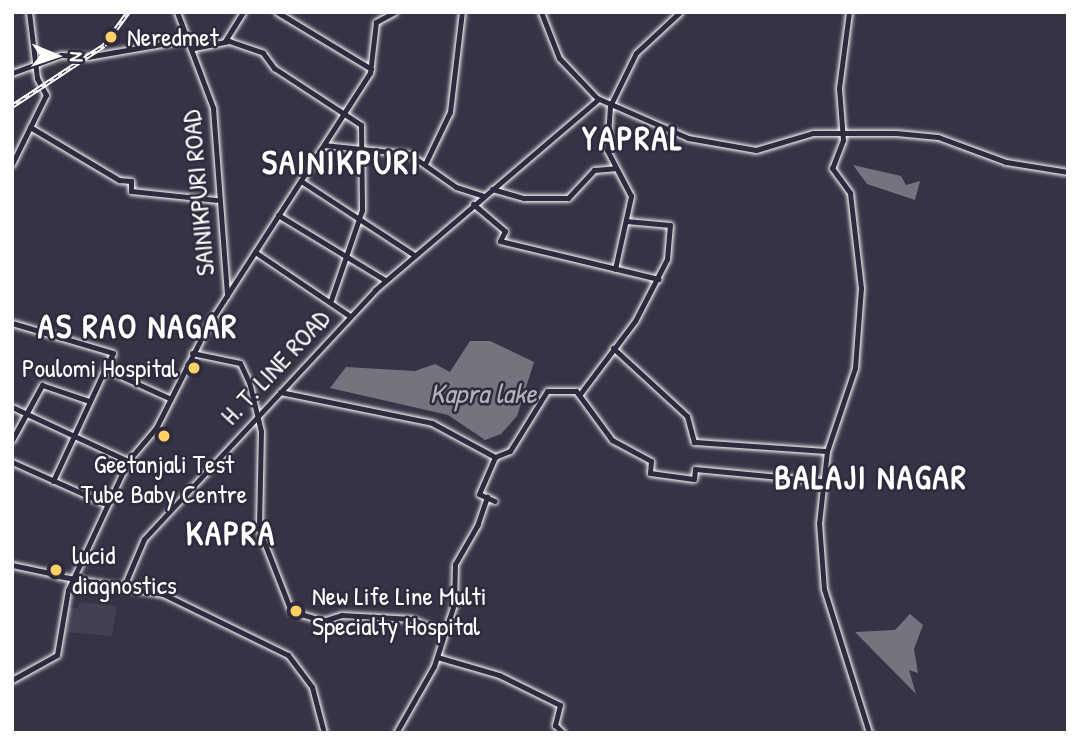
<!DOCTYPE html>
<style>
body{margin:0}
#map{position:relative;width:1080px;height:745px;overflow:hidden;background:#373345;font-family:"Patrick Hand",sans-serif}
div>[style]{position:absolute}
[style*='--x']{left:calc(var(--x)*1px);top:calc(var(--y)*1px);width:calc(var(--w)*1px);rotate:calc(var(--a)*1deg)}
.built>*{inset:0;background:#444051}
.water>*{inset:0;background:#76737f}
.roads{filter:drop-shadow(0 0 2px #fff) drop-shadow(0 0 2px #fff)}
.secondary>*{height:5px;margin:-2.5px;padding:0 2.5px;transform-origin:2.5px;border-radius:2.5px;background:#2f2a3d}
.rail>*{height:4.5px;margin-top:-2.25px;transform-origin:0;background:repeating-linear-gradient(90deg,#2f2a3d 0 5px,#fff 0 10px);box-sizing:border-box;border-block:2px solid #fff}
.dots>*{width:19px;height:19px;translate:-50% -50%;box-sizing:border-box;border:4px solid #2f2a3d;border-radius:50%}
span{translate:-50% -50%;white-space:nowrap;text-align:center;line-height:1.15;-webkit-text-stroke:5px #2f2a3d;paint-order:stroke}
.poi-label{font-size:26px;color:#fff}
.left{translate:0 -50%;text-align:left}
.right{translate:-100% -50%;text-align:right}
.street-label{font-size:26px;color:#fff}
.water-label{font-size:28px;color:#b4b2b9;font-style:italic}
.district-label{font-size:33px;color:#fff;font-weight:700;letter-spacing:2px}
.frame{position:absolute;inset:0;border:14px solid #fff;pointer-events:none}
.north{position:absolute;left:21px;top:21px;width:70px;height:70px;-webkit-text-stroke:5px #2f2a3d;paint-order:stroke;rotate:92deg;font-size:19px;font-weight:700;line-height:28px;text-align:center;color:#fff}
.north::after{content:'';display:block;margin:auto;width:24px;height:32px;background:#fff;clip-path:polygon(50% 0,100% 100%,50% 72%,0 100%)}
</style>
<div id="map">
<div class="built">
<div style="clip-path:polygon(79px 602px,117px 606px,112px 636px,66px 632px,68px 608px,78px 608px)"></div>
</div>
<div class="water">
<div style="clip-path:polygon(853px 165px,901px 176px,906px 185px,920px 181px,915px 200px,867px 184px)"></div>
<div style="clip-path:polygon(470px 341px,490px 341px,534px 362px,517px 416px,501px 434px,485px 440px,448px 415px,330px 388px,346px 367px,415px 371px,435px 364px,450px 372px)"></div>
<div style="clip-path:polygon(910px 614px,923px 625px,914px 649px,918px 673px,909px 670px,916px 694px,855px 632px,895px 630px)"></div>
</div>
<div class="roads">
<div class="secondary">
<div style="--x:177;--y:12;--w:103;--a:69.4"></div>
<div style="--x:213;--y:108;--w:188;--a:85.7"></div>
<div style="--x:277;--y:12;--w:110;--a:31.2"></div>
<div style="--x:541;--y:12;--w:49;--a:68.6"></div>
<div style="--x:559;--y:58;--w:55;--a:46.5"></div>
<div style="--x:597;--y:98;--w:99;--a:23.7"></div>
<div style="--x:688;--y:138;--w:69;--a:10"></div>
<div style="--x:756;--y:150;--w:59;--a:-16.6"></div>
<div style="--x:813;--y:133;--w:83;--a:0"></div>
<div style="--x:896;--y:133;--w:42;--a:5.4"></div>
<div style="--x:938;--y:137;--w:72;--a:20.2"></div>
<div style="--x:1006;--y:162;--w:63;--a:9.2"></div>
<div style="--x:849;--y:12;--w:77;--a:97.5"></div>
<div style="--x:839;--y:88;--w:52;--a:85.6"></div>
<div style="--x:843;--y:140;--w:30;--a:111"></div>
<div style="--x:832;--y:168;--w:31;--a:54"></div>
<div style="--x:850;--y:193;--w:96;--a:83.4"></div>
<div style="--x:861;--y:288;--w:80;--a:94.3"></div>
<div style="--x:855;--y:368;--w:88;--a:108.6"></div>
<div style="--x:827;--y:451;--w:72;--a:96.3"></div>
<div style="--x:819;--y:523;--w:66;--a:85.7"></div>
<div style="--x:824;--y:589;--w:151;--a:72.6"></div>
<div style="--x:225;--y:41;--w:34;--a:-58"></div>
<div style="--x:194;--y:48;--w:36;--a:-11"></div>
<div style="--x:229;--y:41;--w:36;--a:19"></div>
<div style="--x:263;--y:53;--w:19;--a:54"></div>
<div style="--x:274;--y:68;--w:104;--a:33.2"></div>
<div style="--x:361;--y:125;--w:85;--a:89.3"></div>
<div style="--x:362;--y:210;--w:95;--a:109"></div>
<div style="--x:12;--y:73;--w:52;--a:-20.2"></div>
<div style="--x:61;--y:55;--w:26;--a:4"></div>
<div style="--x:87;--y:57;--w:105;--a:-9.9"></div>
<div style="--x:30;--y:127;--w:104;--a:30.8"></div>
<div style="--x:119;--y:180;--w:12;--a:5"></div>
<div style="--x:131;--y:181;--w:10;--a:90"></div>
<div style="--x:131;--y:191;--w:85;--a:6"></div>
<div style="--x:324;--y:145;--w:85;--a:6"></div>
<div style="--x:409;--y:154;--w:57;--a:35.1"></div>
<div style="--x:456;--y:187;--w:29;--a:18"></div>
<div style="--x:426;--y:162;--w:55;--a:-64.4"></div>
<div style="--x:450;--y:112;--w:101;--a:-83.2"></div>
<div style="--x:12;--y:164;--w:77;--a:-63.8"></div>
<div style="--x:46;--y:95;--w:19;--a:-118"></div>
<div style="--x:37;--y:78;--w:66;--a:-96.9"></div>
<div style="--x:301;--y:181;--w:135;--a:33.2"></div>
<div style="--x:492;--y:189;--w:33;--a:16"></div>
<div style="--x:524;--y:198;--w:44;--a:0"></div>
<div style="--x:568;--y:198;--w:38;--a:-47"></div>
<div style="--x:594;--y:170;--w:21;--a:-5"></div>
<div style="--x:473;--y:204;--w:42;--a:40.2"></div>
<div style="--x:505;--y:231;--w:11;--a:117"></div>
<div style="--x:500;--y:241;--w:163;--a:13.5"></div>
<div style="--x:278;--y:215;--w:125;--a:31.3"></div>
<div style="--x:255;--y:252;--w:115;--a:34"></div>
<div style="--x:615;--y:269;--w:75;--a:-77.6"></div>
<div style="--x:631;--y:196;--w:52;--a:-117.6"></div>
<div style="--x:607;--y:150;--w:44;--a:-86.1"></div>
<div style="--x:610;--y:106;--w:59;--a:-63.9"></div>
<div style="--x:636;--y:53;--w:60;--a:-43"></div>
<div style="--x:12;--y:323;--w:105;--a:16.5"></div>
<div style="--x:113;--y:353;--w:18;--a:117"></div>
<div style="--x:105;--y:369;--w:72;--a:24.4"></div>
<div style="--x:613;--y:348;--w:100;--a:42.6"></div>
<div style="--x:687;--y:416;--w:27;--a:75"></div>
<div style="--x:694;--y:442;--w:133;--a:3.9"></div>
<div style="--x:192;--y:353;--w:49;--a:11.8"></div>
<div style="--x:240;--y:363;--w:21;--a:65"></div>
<div style="--x:249;--y:382;--w:50;--a:76.2"></div>
<div style="--x:261;--y:431;--w:98;--a:91.2"></div>
<div style="--x:259;--y:529;--w:88;--a:68.7"></div>
<div style="--x:291;--y:611;--w:34;--a:17"></div>
<div style="--x:323;--y:621;--w:20;--a:-18"></div>
<div style="--x:342;--y:615;--w:70;--a:3.3"></div>
<div style="--x:412;--y:619;--w:36;--a:24"></div>
<div style="--x:280;--y:392;--w:155;--a:11.5"></div>
<div style="--x:432;--y:423;--w:72;--a:28.4"></div>
<div style="--x:495;--y:457;--w:16;--a:-22"></div>
<div style="--x:510;--y:451;--w:70;--a:-58.3"></div>
<div style="--x:547;--y:391;--w:29;--a:0"></div>
<div style="--x:576;--y:391;--w:61;--a:53.7"></div>
<div style="--x:612;--y:440;--w:44;--a:28.3"></div>
<div style="--x:580;--y:394;--w:91;--a:-53"></div>
<div style="--x:635;--y:321;--w:70;--a:-62.7"></div>
<div style="--x:667;--y:259;--w:34;--a:-85"></div>
<div style="--x:670;--y:225;--w:44;--a:-174.8"></div>
<div style="--x:12;--y:407;--w:128;--a:25"></div>
<div style="--x:12;--y:440;--w:63;--a:-61.4"></div>
<div style="--x:42;--y:385;--w:50;--a:18.8"></div>
<div style="--x:495;--y:457;--w:40;--a:113.4"></div>
<div style="--x:479;--y:494;--w:17;--a:24"></div>
<div style="--x:651;--y:461;--w:12;--a:95"></div>
<div style="--x:650;--y:473;--w:44;--a:7.8"></div>
<div style="--x:694;--y:479;--w:10;--a:-84"></div>
<div style="--x:695;--y:469;--w:127;--a:5.4"></div>
<div style="--x:12;--y:462;--w:103;--a:24.1"></div>
<div style="--x:53;--y:481;--w:123;--a:-65.1"></div>
<div style="--x:477;--y:526;--w:31;--a:-71"></div>
<div style="--x:12;--y:565;--w:48;--a:12"></div>
<div style="--x:58;--y:576;--w:107;--a:9.7"></div>
<div style="--x:163;--y:594;--w:139;--a:26"></div>
<div style="--x:288;--y:655;--w:40;--a:53"></div>
<div style="--x:312;--y:687;--w:48;--a:75.4"></div>
<div style="--x:124;--y:586;--w:51;--a:-66.9"></div>
<div style="--x:144;--y:539;--w:340;--a:-47.1"></div>
<div style="--x:375;--y:290;--w:294;--a:-40.5"></div>
<div style="--x:437;--y:657;--w:65;--a:16.2"></div>
<div style="--x:499;--y:675;--w:68;--a:26.2"></div>
<div style="--x:560;--y:705;--w:21;--a:104"></div>
<div style="--x:555;--y:725;--w:11;--a:45"></div>
<div style="--x:12;--y:680;--w:51;--a:-29.1"></div>
<div style="--x:57;--y:655;--w:66;--a:-80.4"></div>
<div style="--x:68;--y:590;--w:142;--a:-65.1"></div>
<div style="--x:128;--y:461;--w:43;--a:-49.7"></div>
<div style="--x:156;--y:428;--w:115;--a:-63.2"></div>
<div style="--x:208;--y:325;--w:300;--a:-57.3"></div>
<div style="--x:370;--y:73;--w:51;--a:-83.3"></div>
<div style="--x:376;--y:22;--w:21;--a:-28"></div>
<div style="--x:396;--y:733;--w:77;--a:-60.4"></div>
<div style="--x:434;--y:666;--w:65;--a:-72.1"></div>
<div style="--x:454;--y:604;--w:40;--a:-88.6"></div>
<div style="--x:455;--y:564;--w:46;--a:-60.1"></div>
</div>
</div>
<div class="rail">
<div style="--x:12;--y:106;--w:110;--a:-33.5"></div>
<div style="--x:104;--y:45;--w:41;--a:-54"></div>
</div>
<div class="dots">
<div style="left:111px;top:37px;background:#ffd166"></div>
<div style="left:194px;top:368px;background:#ffd166"></div>
<div style="left:164px;top:436px;background:#ffd166"></div>
<div style="left:56px;top:570px;background:#ffd166"></div>
<div style="left:296px;top:611px;background:#ffd166"></div>
</div>
<div class="poi-label">
<span class="left" style="left:127px;top:37px">Neredmet</span>
<span class="right" style="left:178px;top:368px">Poulomi Hospital</span>
<span style="left:164px;top:479px">Geetanjali Test<br>Tube Baby Centre</span>
<span class="left" style="left:72px;top:570px">lucid<br>diagnostics</span>
<span class="left" style="left:312px;top:611px">New Life Line Multi<br>Specialty Hospital</span>
</div>
<div class="street-label">
<span style="left:198px;top:193px;rotate:-95deg">SAINIKPURI ROAD</span>
<span style="left:275px;top:367px;rotate:-47deg">H. T. LINE ROAD</span>
</div>
<div class="water-label">
<span style="left:483px;top:393px">Kapra lake</span>
</div>
<div class="district-label">
<span style="left:633px;top:139px">YAPRAL</span>
<span style="left:341px;top:163px">SAINIKPURI</span>
<span style="left:138px;top:327px">AS RAO NAGAR</span>
<span style="left:871px;top:478px">BALAJI NAGAR</span>
<span style="left:231px;top:534px">KAPRA</span>
</div>
<div class="frame"></div>
<div class="north">N</div>
</div>
